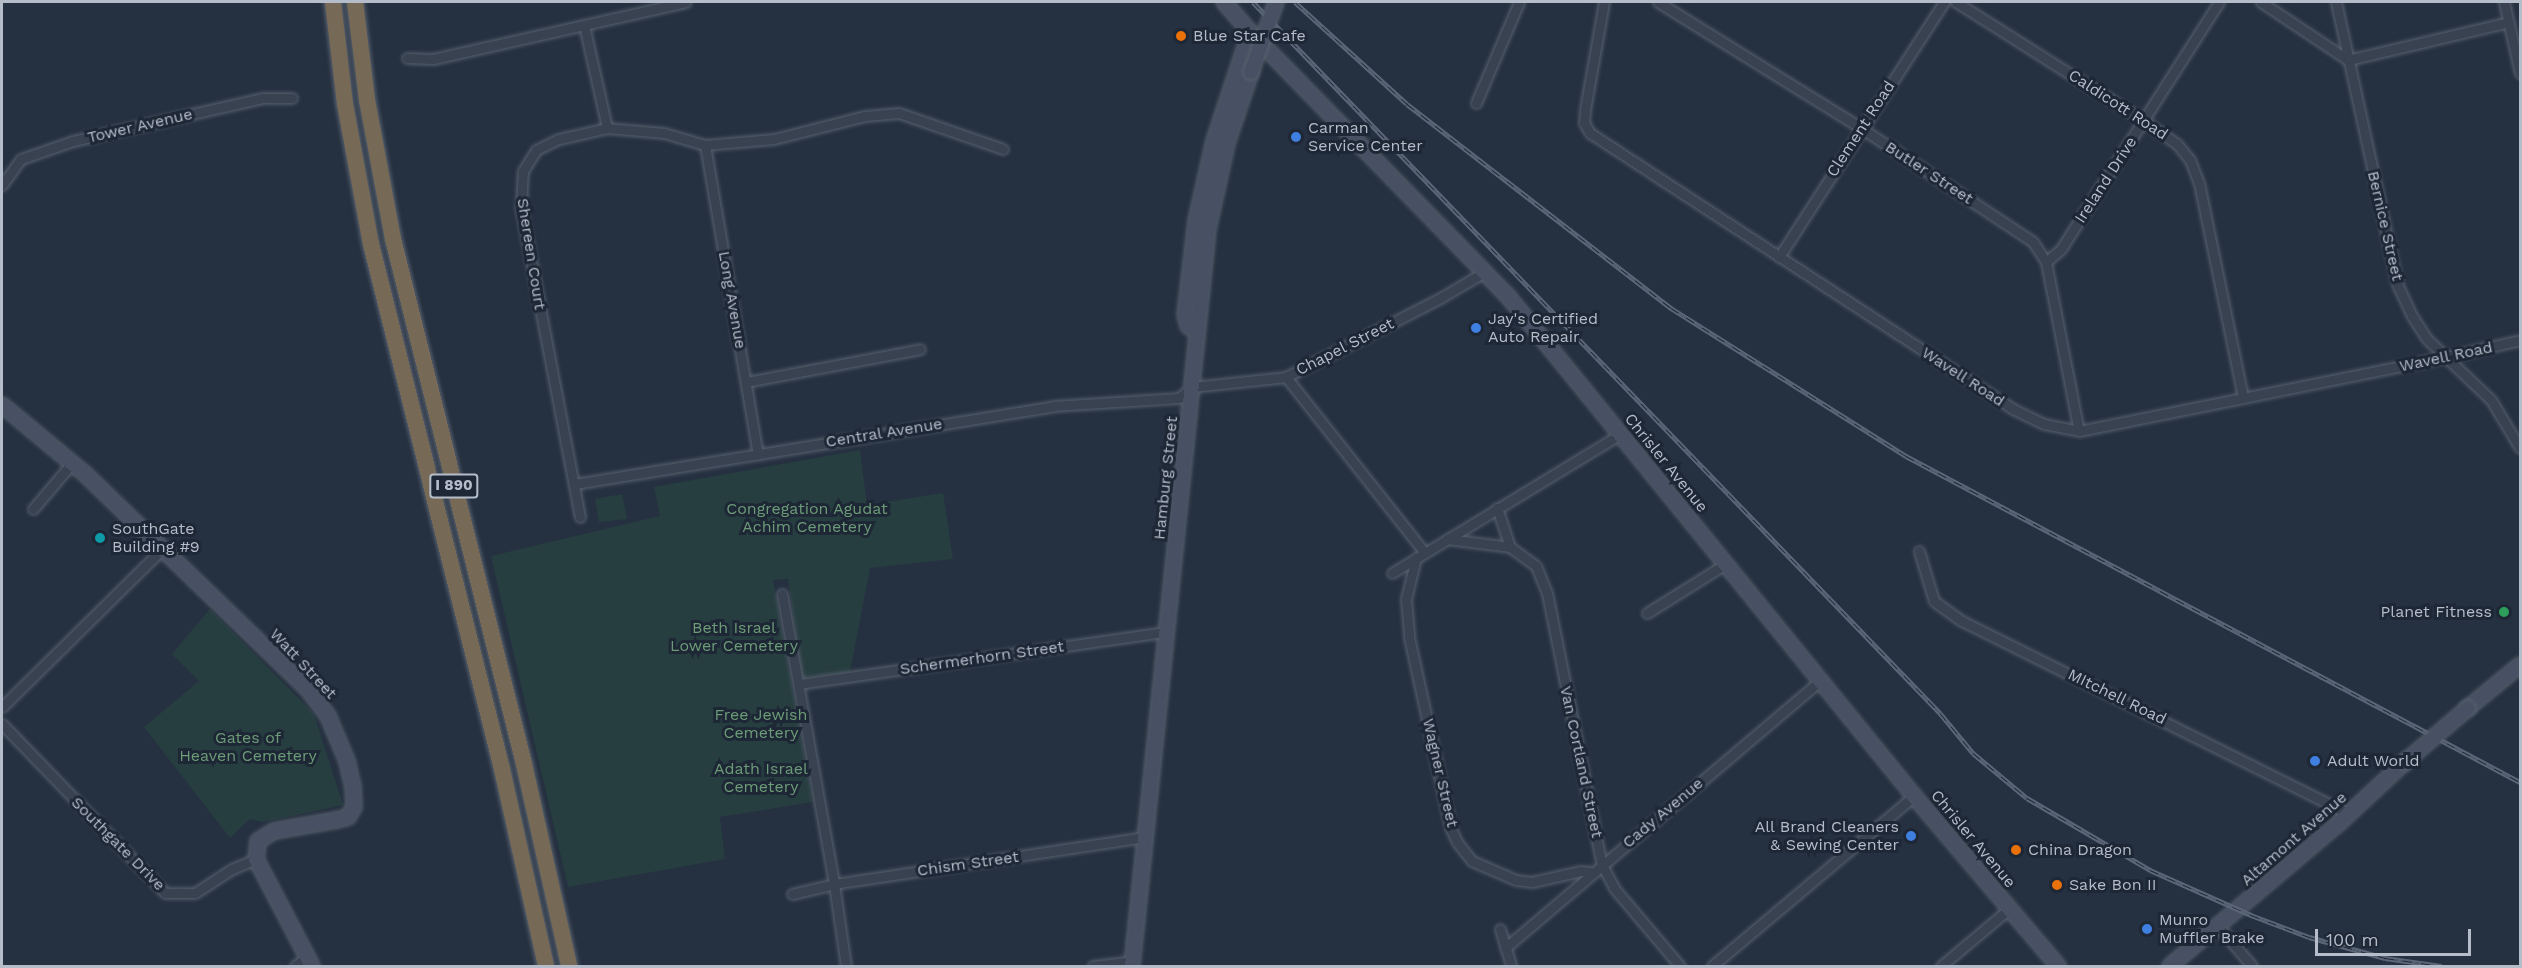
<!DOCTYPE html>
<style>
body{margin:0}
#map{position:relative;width:2522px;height:968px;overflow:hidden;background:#253040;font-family:"Work Sans",sans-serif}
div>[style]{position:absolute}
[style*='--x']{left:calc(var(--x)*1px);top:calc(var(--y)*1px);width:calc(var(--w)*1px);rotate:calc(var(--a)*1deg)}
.green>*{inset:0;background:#273e41}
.roads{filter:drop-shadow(0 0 2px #57606d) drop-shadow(0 0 2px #57606d)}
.street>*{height:9px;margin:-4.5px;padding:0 4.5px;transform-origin:4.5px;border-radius:4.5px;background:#394250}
.secondary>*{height:14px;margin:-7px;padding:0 7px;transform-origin:7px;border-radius:7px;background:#475163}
.highway>*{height:16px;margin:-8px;padding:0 8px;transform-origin:8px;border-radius:8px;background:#766956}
.rail>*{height:5px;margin-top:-2.5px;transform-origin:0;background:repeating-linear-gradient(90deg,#1e2735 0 9px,#5b6677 0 18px);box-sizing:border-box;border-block:2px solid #5b6677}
.bridges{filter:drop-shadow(0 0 2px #57606d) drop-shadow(0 0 2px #57606d)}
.secondary-bridge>*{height:14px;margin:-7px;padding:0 7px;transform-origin:7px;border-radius:7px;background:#475163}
.dots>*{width:16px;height:16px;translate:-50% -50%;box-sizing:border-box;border:3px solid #1e2735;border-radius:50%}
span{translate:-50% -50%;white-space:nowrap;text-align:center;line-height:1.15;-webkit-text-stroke:6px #1e2735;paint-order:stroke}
.shield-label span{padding:2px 4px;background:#1e2735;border:2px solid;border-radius:4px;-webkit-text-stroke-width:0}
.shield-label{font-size:15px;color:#b5bdca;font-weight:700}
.poi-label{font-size:16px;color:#b5bdca}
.left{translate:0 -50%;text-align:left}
.right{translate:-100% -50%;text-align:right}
.street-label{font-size:16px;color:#b5bdca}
.park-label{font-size:16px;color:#6c9c77}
.frame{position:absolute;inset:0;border:3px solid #b5bdca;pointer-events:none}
.scale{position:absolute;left:2315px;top:929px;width:156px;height:27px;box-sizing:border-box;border:3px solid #b5bdca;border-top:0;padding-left:8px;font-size:18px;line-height:21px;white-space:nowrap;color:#b5bdca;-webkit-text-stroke:4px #1e2735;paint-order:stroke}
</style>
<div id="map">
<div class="green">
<div style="clip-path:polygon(860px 450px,867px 505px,943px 493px,953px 559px,870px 568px,850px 672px,802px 678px,788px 579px,773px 580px,813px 802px,720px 817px,725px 859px,568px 887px,491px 556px,660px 516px,654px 487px)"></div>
<div style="clip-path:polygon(622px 494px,627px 519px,599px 522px,595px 499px)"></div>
<div style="clip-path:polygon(210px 609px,314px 714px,343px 805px,263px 822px,250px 819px,230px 838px,144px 727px,199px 681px,172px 654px)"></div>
</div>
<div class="roads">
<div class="street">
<div style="--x:1604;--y:2;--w:110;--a:100"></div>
<div style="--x:1585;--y:110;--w:13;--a:94"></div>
<div style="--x:1584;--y:123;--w:12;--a:59"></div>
<div style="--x:1590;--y:133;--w:505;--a:33.12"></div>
<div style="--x:2013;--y:409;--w:34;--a:26"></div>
<div style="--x:2044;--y:424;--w:36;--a:11"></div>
<div style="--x:2079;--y:431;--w:374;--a:-11.4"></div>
<div style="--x:2446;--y:357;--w:76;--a:-12.9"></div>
<div style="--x:1658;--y:2;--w:239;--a:31.8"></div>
<div style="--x:1861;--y:128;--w:206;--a:33.5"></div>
<div style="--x:2033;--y:242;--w:24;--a:57"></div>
<div style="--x:2046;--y:262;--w:172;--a:79"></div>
<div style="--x:1956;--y:2;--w:222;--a:32.3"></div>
<div style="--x:2144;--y:121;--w:40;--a:34.9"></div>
<div style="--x:2177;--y:144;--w:21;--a:51"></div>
<div style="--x:2190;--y:160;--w:25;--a:69"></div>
<div style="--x:2199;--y:183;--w:219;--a:78.4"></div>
<div style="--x:2261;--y:2;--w:105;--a:33.7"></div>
<div style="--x:2348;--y:60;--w:165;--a:-13.3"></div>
<div style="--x:2336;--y:2;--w:291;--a:77.7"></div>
<div style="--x:2398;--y:286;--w:33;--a:65"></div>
<div style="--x:2412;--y:316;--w:27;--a:57"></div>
<div style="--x:2427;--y:339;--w:88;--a:43.6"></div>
<div style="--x:2491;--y:400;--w:56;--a:58.9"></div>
<div style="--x:2504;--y:2;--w:73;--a:77.3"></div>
<div style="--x:584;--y:25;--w:106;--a:77.4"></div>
<div style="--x:407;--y:58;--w:26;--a:2"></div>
<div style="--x:433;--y:59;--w:259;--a:-12.7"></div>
<div style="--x:1476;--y:103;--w:110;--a:-66.9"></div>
<div style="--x:705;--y:145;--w:314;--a:80.3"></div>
<div style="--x:2;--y:185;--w:32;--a:-54"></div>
<div style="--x:21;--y:159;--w:55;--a:-19.1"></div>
<div style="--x:73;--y:141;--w:194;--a:-12.8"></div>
<div style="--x:262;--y:98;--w:30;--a:0"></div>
<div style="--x:1779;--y:257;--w:304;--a:-57.1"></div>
<div style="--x:2046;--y:262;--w:20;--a:-41"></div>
<div style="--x:2061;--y:249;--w:293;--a:-57.4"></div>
<div style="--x:1286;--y:377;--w:223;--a:51.7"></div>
<div style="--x:746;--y:382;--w:177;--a:-10.7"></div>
<div style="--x:574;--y:484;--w:485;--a:-9.2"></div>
<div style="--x:1053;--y:406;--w:126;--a:-3.6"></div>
<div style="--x:1179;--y:398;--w:17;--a:-40"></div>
<div style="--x:1192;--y:387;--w:95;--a:-6.1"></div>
<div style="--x:1286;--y:377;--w:175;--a:-27.1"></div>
<div style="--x:1442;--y:297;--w:51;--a:-30.6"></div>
<div style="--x:1497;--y:508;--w:41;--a:71.6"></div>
<div style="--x:33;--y:509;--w:60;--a:-49.7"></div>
<div style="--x:580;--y:517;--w:316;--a:-100.8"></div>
<div style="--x:521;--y:207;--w:36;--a:-87"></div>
<div style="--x:523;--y:171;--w:25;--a:-58"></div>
<div style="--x:536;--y:150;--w:25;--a:-26"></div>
<div style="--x:559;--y:139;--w:49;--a:-12.9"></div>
<div style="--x:607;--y:128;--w:57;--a:5"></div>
<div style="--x:664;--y:133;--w:43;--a:16.3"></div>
<div style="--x:705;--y:145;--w:69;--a:-5"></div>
<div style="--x:774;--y:139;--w:94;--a:-14.2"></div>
<div style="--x:865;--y:116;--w:34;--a:-5"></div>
<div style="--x:899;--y:113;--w:110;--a:19.1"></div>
<div style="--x:1447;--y:539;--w:64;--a:7.2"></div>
<div style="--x:1510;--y:547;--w:32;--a:36"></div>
<div style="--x:1536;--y:566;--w:29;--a:68"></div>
<div style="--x:1547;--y:593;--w:278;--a:78.6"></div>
<div style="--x:1602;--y:865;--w:26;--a:62"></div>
<div style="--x:1614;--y:888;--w:102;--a:49.8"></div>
<div style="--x:1919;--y:551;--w:52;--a:73.3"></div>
<div style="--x:1934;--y:601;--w:34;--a:36"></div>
<div style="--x:1962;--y:621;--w:432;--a:26.5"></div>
<div style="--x:1416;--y:558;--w:42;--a:103.7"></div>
<div style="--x:1406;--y:599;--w:38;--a:85"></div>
<div style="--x:1409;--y:637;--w:197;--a:77.7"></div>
<div style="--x:1451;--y:829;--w:14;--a:65"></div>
<div style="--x:1457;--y:842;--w:24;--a:52"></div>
<div style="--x:1472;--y:861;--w:48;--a:23.4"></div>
<div style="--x:1516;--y:880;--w:16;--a:7"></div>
<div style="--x:1532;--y:882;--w:50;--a:-12.7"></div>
<div style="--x:1581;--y:871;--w:10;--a:6"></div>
<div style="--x:1392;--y:573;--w:268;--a:-31.3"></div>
<div style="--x:782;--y:594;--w:295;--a:79.8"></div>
<div style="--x:834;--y:884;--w:83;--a:81.7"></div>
<div style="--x:1647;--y:613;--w:94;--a:-32"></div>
<div style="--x:799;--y:684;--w:371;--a:-8.1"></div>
<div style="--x:2;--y:707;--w:226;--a:-44.6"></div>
<div style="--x:2;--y:724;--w:235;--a:46"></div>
<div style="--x:165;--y:893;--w:30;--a:0"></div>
<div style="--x:195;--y:893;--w:44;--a:-33"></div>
<div style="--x:232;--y:869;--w:26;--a:-23"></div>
<div style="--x:792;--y:894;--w:43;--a:-13.4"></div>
<div style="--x:834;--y:884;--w:315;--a:-8.6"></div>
<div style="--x:2218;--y:926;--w:52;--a:49.6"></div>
<div style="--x:1500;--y:929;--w:39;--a:73"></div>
<div style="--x:1505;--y:948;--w:416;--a:-40.3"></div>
<div style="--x:295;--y:966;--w:15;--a:-37"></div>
<div style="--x:1093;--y:966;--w:39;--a:-7"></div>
<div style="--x:1712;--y:966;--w:264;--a:-40.1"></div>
<div style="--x:1941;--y:966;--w:90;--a:-40"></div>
</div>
<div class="secondary">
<div style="--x:1224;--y:2;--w:40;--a:49"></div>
<div style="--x:1250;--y:32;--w:368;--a:45.7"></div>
<div style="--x:1507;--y:295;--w:645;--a:50.91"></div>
<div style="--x:1914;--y:796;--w:223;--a:49.7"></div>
<div style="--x:1196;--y:331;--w:9;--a:-148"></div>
<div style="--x:1188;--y:326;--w:11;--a:-105"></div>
<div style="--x:1185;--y:315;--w:95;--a:-83.3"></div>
<div style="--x:1196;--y:221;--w:82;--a:-77.3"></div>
<div style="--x:1214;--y:141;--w:115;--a:-71.7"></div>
<div style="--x:2;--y:405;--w:107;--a:39.7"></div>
<div style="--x:84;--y:473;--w:310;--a:44"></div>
<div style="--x:307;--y:688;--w:35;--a:53"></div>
<div style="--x:328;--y:716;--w:49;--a:67.1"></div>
<div style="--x:347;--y:761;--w:26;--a:77"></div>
<div style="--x:353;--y:786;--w:21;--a:87"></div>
<div style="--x:354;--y:807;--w:12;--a:121"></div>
<div style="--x:348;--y:817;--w:11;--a:165"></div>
<div style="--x:337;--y:820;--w:64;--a:170.1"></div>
<div style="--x:274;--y:831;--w:19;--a:148"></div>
<div style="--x:258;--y:841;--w:18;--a:96"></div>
<div style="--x:256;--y:859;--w:121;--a:62.4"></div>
<div style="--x:2468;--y:708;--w:67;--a:-39.6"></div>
<div style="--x:1132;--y:966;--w:741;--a:-84.11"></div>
<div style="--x:1208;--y:229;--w:88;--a:-77.5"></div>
<div style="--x:1227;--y:143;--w:75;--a:-71.3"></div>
<div style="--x:2170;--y:966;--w:220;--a:-40.2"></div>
<div style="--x:2338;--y:824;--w:91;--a:-42.8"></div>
</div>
<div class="highway">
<div style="--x:333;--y:2;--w:103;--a:83.3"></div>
<div style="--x:345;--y:104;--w:142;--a:79.5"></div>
<div style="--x:371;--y:244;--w:541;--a:75.99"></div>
<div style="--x:502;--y:769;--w:202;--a:77.4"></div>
<div style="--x:355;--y:2;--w:99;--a:83"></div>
<div style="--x:367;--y:100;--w:141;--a:79.4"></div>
<div style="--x:393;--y:239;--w:541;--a:75.99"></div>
<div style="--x:524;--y:764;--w:207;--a:77.4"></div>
</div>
</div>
<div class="rail">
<div style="--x:1253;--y:2;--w:989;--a:45.98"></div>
<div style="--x:1940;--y:713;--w:52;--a:50.5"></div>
<div style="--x:1973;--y:753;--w:70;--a:39.8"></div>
<div style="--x:2027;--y:798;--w:143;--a:30.3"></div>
<div style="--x:2150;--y:870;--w:111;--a:24"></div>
<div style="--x:2251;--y:915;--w:62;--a:20.8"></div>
<div style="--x:2309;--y:937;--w:79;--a:15.4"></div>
<div style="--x:2385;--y:958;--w:57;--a:8.1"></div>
<div style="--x:1295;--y:2;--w:151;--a:42.3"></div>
<div style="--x:1407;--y:104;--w:334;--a:37.7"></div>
<div style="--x:1671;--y:308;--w:278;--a:32.2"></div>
<div style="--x:1906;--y:456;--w:695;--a:27.97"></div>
</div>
<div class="bridges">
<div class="secondary-bridge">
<div style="--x:1251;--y:72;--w:74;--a:-70.3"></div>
<div style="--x:2405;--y:762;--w:83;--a:-40.6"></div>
</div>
</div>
<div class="dots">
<div style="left:1181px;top:36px;background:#e8710a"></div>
<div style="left:1296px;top:137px;background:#3f7fe0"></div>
<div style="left:1476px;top:328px;background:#3f7fe0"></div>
<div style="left:100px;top:538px;background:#0f9aa8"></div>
<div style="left:2504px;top:612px;background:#2e9e5b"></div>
<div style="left:2315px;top:761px;background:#3f7fe0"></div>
<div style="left:1911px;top:836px;background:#3f7fe0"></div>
<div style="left:2016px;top:850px;background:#e8710a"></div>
<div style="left:2057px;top:885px;background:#e8710a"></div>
<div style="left:2147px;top:929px;background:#3f7fe0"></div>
</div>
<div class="shield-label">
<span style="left:454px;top:486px">I 890</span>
</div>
<div class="poi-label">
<span class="left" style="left:1193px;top:36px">Blue Star Cafe</span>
<span class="left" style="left:1308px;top:137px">Carman<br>Service Center</span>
<span class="left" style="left:1488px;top:328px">Jay's Certified<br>Auto Repair</span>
<span class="left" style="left:112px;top:538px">SouthGate<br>Building #9</span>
<span class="right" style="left:2492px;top:612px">Planet Fitness</span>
<span class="left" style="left:2327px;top:761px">Adult World</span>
<span class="right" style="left:1899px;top:836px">All Brand Cleaners<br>&amp; Sewing Center</span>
<span class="left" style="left:2028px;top:850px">China Dragon</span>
<span class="left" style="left:2069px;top:885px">Sake Bon II</span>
<span class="left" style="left:2159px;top:929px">Munro<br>Muffler Brake</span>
</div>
<div class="street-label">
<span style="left:2118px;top:105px;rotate:33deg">Caldicott Road</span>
<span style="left:140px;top:126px;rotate:-13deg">Tower Avenue</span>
<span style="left:1861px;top:129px;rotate:-57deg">Clement Road</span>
<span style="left:1929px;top:173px;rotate:33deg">Butler Street</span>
<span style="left:2106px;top:180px;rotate:-57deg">Ireland Drive</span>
<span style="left:2385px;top:226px;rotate:77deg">Bernice Street</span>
<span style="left:531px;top:254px;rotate:81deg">Shereen Court</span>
<span style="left:732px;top:300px;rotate:80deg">Long Avenue</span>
<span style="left:1345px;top:347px;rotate:-27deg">Chapel Street</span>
<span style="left:2446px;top:357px;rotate:-12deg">Wavell Road</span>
<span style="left:1963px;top:377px;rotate:33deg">Wavell Road</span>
<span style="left:884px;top:433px;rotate:-9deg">Central Avenue</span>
<span style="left:1666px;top:463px;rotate:51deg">Chrisler Avenue</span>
<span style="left:1166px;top:478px;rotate:-84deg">Hamburg Street</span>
<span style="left:982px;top:658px;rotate:-8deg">Schermerhorn Street</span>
<span style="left:303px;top:664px;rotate:47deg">Watt Street</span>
<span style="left:2117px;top:697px;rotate:26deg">MItchell Road</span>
<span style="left:1581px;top:762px;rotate:78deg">Van Cortland Street</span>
<span style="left:1440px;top:773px;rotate:77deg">Wagner Street</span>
<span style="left:1663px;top:813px;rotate:-40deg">Cady Avenue</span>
<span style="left:1973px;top:839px;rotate:50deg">Chrisler Avenue</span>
<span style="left:2294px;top:839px;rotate:-41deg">Altamont Avenue</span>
<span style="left:118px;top:844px;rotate:45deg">Southgate Drive</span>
<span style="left:968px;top:864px;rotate:-8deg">Chism Street</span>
</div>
<div class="park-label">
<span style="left:807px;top:518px">Congregation Agudat<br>Achim Cemetery</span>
<span style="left:734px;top:637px">Beth Israel<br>Lower Cemetery</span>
<span style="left:761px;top:724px">Free Jewish<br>Cemetery</span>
<span style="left:248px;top:747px">Gates of<br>Heaven Cemetery</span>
<span style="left:761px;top:778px">Adath Israel<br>Cemetery</span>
</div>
<div class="frame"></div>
<div class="scale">100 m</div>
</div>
